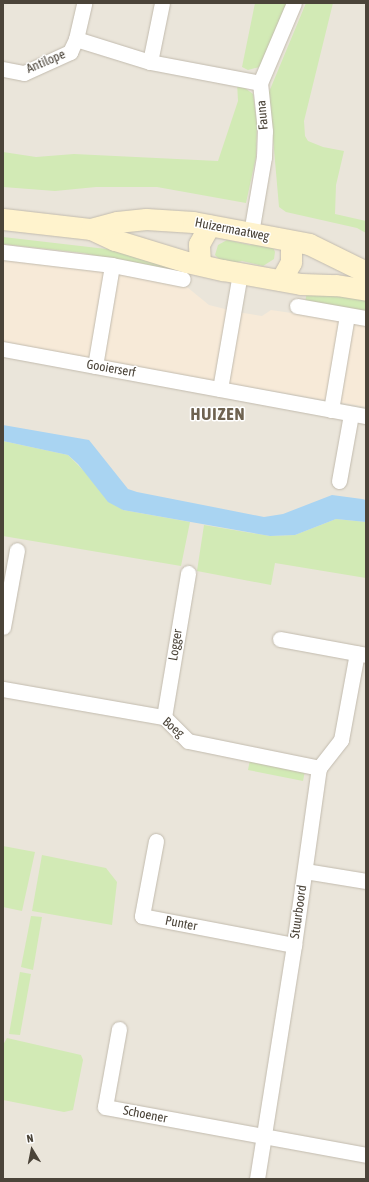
<!DOCTYPE html>
<style>
body{margin:0}
#map{position:relative;width:369px;height:1182px;overflow:hidden;background:#f6f3ec;font-family:"Asap Condensed",sans-serif}
div>[style]{position:absolute}
[style*='--x']{left:calc(var(--x)*1px);top:calc(var(--y)*1px);width:calc(var(--w)*1px);rotate:calc(var(--a)*1deg)}
.residential>*{inset:0;background:#eae5da}
.commercial>*{inset:0;background:#f7ead8}
.green>*{inset:0;background:#d2eab5}
.water>*{inset:0;background:#a9d4f2}
.roads{filter:drop-shadow(0 0 1px #c2bbae) drop-shadow(0 0 1px #c2bbae)}
.street>*{height:15px;margin:-7.5px;padding:0 7.5px;transform-origin:7.5px;border-radius:7.5px;background:#fff}
.secondary>*{height:21px;margin:-10.5px;padding:0 10.5px;transform-origin:10.5px;border-radius:10.5px;background:#fff3cd}
span{translate:-50% -50%;white-space:nowrap;text-align:center;line-height:1.15;-webkit-text-stroke:3px #fff;paint-order:stroke}
.street-label{font-size:13px;color:#4b4439}
.district-label{font-size:17px;color:#6e6250;font-weight:700;letter-spacing:1px}
.frame{position:absolute;inset:0;border:4px solid #4b4439;pointer-events:none}
.north{position:absolute;left:12px;top:1130px;width:40px;height:40px;-webkit-text-stroke:3px #fff;paint-order:stroke;rotate:350deg;font-size:11px;font-weight:700;line-height:16px;text-align:center;color:#4b4439}
.north::after{content:'';display:block;margin:auto;width:14px;height:18px;background:#4b4439;clip-path:polygon(50% 0,100% 100%,50% 72%,0 100%)}
</style>
<div id="map">
<div class="residential">
<div style="clip-path:polygon(3px 3px,366px 3px,366px 1179px,3px 1179px)"></div>
</div>
<div class="commercial">
<div style="clip-path:polygon(3px 256px,93px 265px,187px 287px,209px 305px,237px 312px,262px 316px,271px 310px,366px 324px,366px 407px,3px 345px)"></div>
</div>
<div class="green">
<div style="clip-path:polygon(255px 3px,289px 3px,263px 66px,248px 70px,242px 67px)"></div>
<div style="clip-path:polygon(306px 3px,333px 3px,304px 121px,305px 136px,308px 141px,323px 147px,344px 151px,336px 185px,335px 214px,366px 221px,366px 233px,357px 228px,286px 212px,279px 207px,269px 92px)"></div>
<div style="clip-path:polygon(237px 82px,253px 94px,257px 123px,256px 157px,246px 203px,157px 187px,96px 187px,55px 191px,3px 187px,3px 152px,36px 157px,74px 154px,218px 161px,238px 101px)"></div>
<div style="clip-path:polygon(3px 237px,115px 250px,176px 264px,175px 272px,83px 253px,3px 244px)"></div>
<div style="clip-path:polygon(227px 240px,250px 245px,263px 241px,272px 245px,275px 252px,274px 259px,263px 266px,242px 261px,225px 265px,215px 255px,218px 245px)"></div>
<div style="clip-path:polygon(307px 291px,366px 300px,366px 312px,305px 303px)"></div>
<div style="clip-path:polygon(3px 441px,68px 455px,123px 510px,190px 522px,181px 566px,3px 536px)"></div>
<div style="clip-path:polygon(336px 519px,366px 522px,366px 578px,275px 563px,271px 585px,197px 571px,204px 525px,270px 536px,295px 535px)"></div>
<div style="clip-path:polygon(250px 760px,305px 771px,303px 781px,248px 770px)"></div>
<div style="clip-path:polygon(3px 846px,35px 852px,22px 911px,3px 907px)"></div>
<div style="clip-path:polygon(42px 855px,106px 868px,117px 882px,112px 925px,32px 911px)"></div>
<div style="clip-path:polygon(31px 916px,42px 917px,33px 970px,21px 967px)"></div>
<div style="clip-path:polygon(20px 972px,31px 974px,20px 1035px,9px 1034px)"></div>
<div style="clip-path:polygon(7px 1038px,81px 1055px,83px 1060px,73px 1110px,64px 1112px,3px 1100px,3px 1045px)"></div>
</div>
<div class="water">
<div style="clip-path:polygon(3px 425px,89px 440px,128px 489px,137px 492px,264px 517px,283px 514px,332px 495px,362px 499px,366px 500px,366px 522px,336px 519px,295px 535px,270px 536px,123px 510px,108px 502px,78px 464px,68px 455px,3px 441px)"></div>
</div>
<div class="roads">
<div class="street">
<div style="--x:76;--y:39;--w:37;--a:-77"></div>
<div style="--x:150;--y:62;--w:60;--a:-78.5"></div>
<div style="--x:3;--y:69;--w:21;--a:11"></div>
<div style="--x:24;--y:73;--w:51;--a:-24.5"></div>
<div style="--x:70;--y:52;--w:14;--a:-65"></div>
<div style="--x:76;--y:39;--w:77;--a:17.3"></div>
<div style="--x:150;--y:62;--w:112;--a:10.8"></div>
<div style="--x:251;--y:233;--w:77;--a:-80.3"></div>
<div style="--x:264;--y:157;--w:26;--a:-88"></div>
<div style="--x:265;--y:131;--w:48;--a:-95.9"></div>
<div style="--x:260;--y:83;--w:87;--a:-67"></div>
<div style="--x:3;--y:252;--w:110;--a:6.8"></div>
<div style="--x:112;--y:265;--w:72;--a:11.2"></div>
<div style="--x:297;--y:306;--w:70;--a:9.9"></div>
<div style="--x:3;--y:349;--w:369;--a:10.5"></div>
<div style="--x:95;--y:366;--w:102;--a:-80.4"></div>
<div style="--x:220;--y:389;--w:118;--a:-80.2"></div>
<div style="--x:331;--y:410;--w:96;--a:-80.4"></div>
<div style="--x:339;--y:481;--w:68;--a:-79.8"></div>
<div style="--x:3;--y:627;--w:78;--a:-79.7"></div>
<div style="--x:280;--y:639;--w:87;--a:10.5"></div>
<div style="--x:3;--y:689;--w:163;--a:9.9"></div>
<div style="--x:164;--y:717;--w:34;--a:45"></div>
<div style="--x:188;--y:741;--w:134;--a:11.6"></div>
<div style="--x:164;--y:717;--w:146;--a:-80.5"></div>
<div style="--x:156;--y:841;--w:76;--a:100.6"></div>
<div style="--x:142;--y:916;--w:155;--a:10.8"></div>
<div style="--x:305;--y:871;--w:62;--a:9.3"></div>
<div style="--x:119;--y:1029;--w:79;--a:100.2"></div>
<div style="--x:105;--y:1107;--w:265;--a:10.4"></div>
<div style="--x:257;--y:1179;--w:237;--a:-81"></div>
<div style="--x:294;--y:945;--w:179;--a:-82"></div>
<div style="--x:319;--y:768;--w:36;--a:-52"></div>
<div style="--x:341;--y:740;--w:88;--a:-79.6"></div>
</div>
<div class="secondary">
<div style="--x:3;--y:219;--w:89;--a:6.5"></div>
<div style="--x:91;--y:229;--w:26;--a:25"></div>
<div style="--x:115;--y:240;--w:75;--a:17"></div>
<div style="--x:187;--y:262;--w:37;--a:13"></div>
<div style="--x:223;--y:270;--w:79;--a:10.2"></div>
<div style="--x:301;--y:284;--w:35;--a:2"></div>
<div style="--x:336;--y:285;--w:30;--a:9"></div>
<div style="--x:91;--y:229;--w:27;--a:-15"></div>
<div style="--x:117;--y:222;--w:29;--a:-6"></div>
<div style="--x:146;--y:219;--w:47;--a:3.7"></div>
<div style="--x:193;--y:222;--w:118;--a:10.7"></div>
<div style="--x:309;--y:244;--w:64;--a:26.2"></div>
<div style="--x:200;--y:264;--w:20;--a:-93"></div>
<div style="--x:199;--y:244;--w:21;--a:-61"></div>
<div style="--x:281;--y:280;--w:21;--a:-61"></div>
<div style="--x:291;--y:262;--w:21;--a:-90"></div>
</div>
</div>
<div class="street-label">
<span style="left:46px;top:62px;rotate:-23deg">Antilope</span>
<span style="left:263px;top:115px;rotate:-95deg">Fauna</span>
<span style="left:232px;top:230px;rotate:11deg">Huizermaatweg</span>
<span style="left:111px;top:369px;rotate:10deg">Gooierserf</span>
<span style="left:176px;top:645px;rotate:-81deg">Logger</span>
<span style="left:173px;top:728px;rotate:40deg">Boeg</span>
<span style="left:299px;top:912px;rotate:-82deg">Stuurboord</span>
<span style="left:181px;top:924px;rotate:11deg">Punter</span>
<span style="left:145px;top:1115px;rotate:11deg">Schoener</span>
</div>
<div class="district-label">
<span style="left:218px;top:415px">HUIZEN</span>
</div>
<div class="frame"></div>
<div class="north">N</div>
</div>
